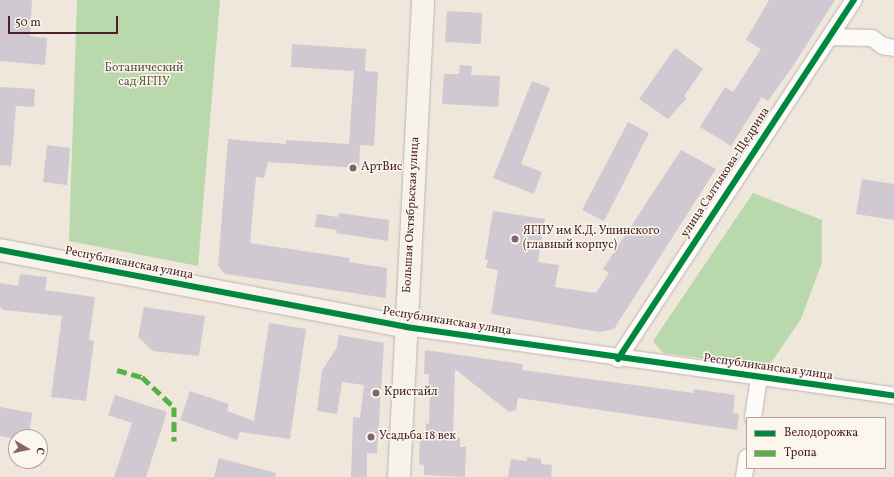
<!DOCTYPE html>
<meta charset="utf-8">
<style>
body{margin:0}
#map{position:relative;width:894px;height:477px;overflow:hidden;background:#efe7db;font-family:Vollkorn,serif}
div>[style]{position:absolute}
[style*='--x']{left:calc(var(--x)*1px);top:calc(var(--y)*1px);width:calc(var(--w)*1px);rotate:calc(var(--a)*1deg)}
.green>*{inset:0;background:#b9d8ab}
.building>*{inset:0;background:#d0c9d1}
.roads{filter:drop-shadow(0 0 1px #beb4ae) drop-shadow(0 0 1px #beb4ae)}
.street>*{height:16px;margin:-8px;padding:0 8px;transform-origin:8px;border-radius:8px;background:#fdfbfa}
.secondary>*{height:22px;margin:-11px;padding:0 11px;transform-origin:11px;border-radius:11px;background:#f7f2ec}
.quiet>*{height:5px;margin-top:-2.5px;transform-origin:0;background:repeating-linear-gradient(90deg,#57b146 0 10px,transparent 0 15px)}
.cycleway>*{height:6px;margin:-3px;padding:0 3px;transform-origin:3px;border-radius:3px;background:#00873e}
.dots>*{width:11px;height:11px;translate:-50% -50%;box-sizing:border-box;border:2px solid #fbf7ec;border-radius:50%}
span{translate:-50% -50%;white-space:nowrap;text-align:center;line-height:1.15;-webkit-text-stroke:3px #fbf7ec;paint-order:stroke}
.park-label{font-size:12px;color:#5e5345}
.poi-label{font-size:12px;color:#4a1f2b}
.left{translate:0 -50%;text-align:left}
.street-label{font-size:12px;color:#4a1f2b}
.legend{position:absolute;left:746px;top:417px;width:140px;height:52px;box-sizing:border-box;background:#fbf7ec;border:1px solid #b4a19f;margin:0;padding:5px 7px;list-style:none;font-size:12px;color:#4a1f2b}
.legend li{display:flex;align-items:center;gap:8px;height:20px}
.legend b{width:20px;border:1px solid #b4a19f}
.north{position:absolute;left:8px;top:429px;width:40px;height:40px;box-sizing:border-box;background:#fbf7ec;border:1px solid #b4a19f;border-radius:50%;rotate:99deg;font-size:11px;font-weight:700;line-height:16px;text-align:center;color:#4a1f2b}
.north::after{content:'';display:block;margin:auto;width:14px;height:18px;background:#846569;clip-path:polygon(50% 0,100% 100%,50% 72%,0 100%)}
.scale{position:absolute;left:8px;top:16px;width:110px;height:18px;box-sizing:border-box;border:2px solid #4a1f2b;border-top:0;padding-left:5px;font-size:12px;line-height:14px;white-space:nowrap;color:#4a1f2b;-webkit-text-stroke:3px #fbf7ec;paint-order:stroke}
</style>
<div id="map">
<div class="green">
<div style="clip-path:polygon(77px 0,220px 0,198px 266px,69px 241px)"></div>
<div style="clip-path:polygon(753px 193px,822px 220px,822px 262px,801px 319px,768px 367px,663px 353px,653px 341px)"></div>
</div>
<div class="building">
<div style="clip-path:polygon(0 0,32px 0,30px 36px,47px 38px,45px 65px,0 61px)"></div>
<div style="clip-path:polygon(769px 0,835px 0,791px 69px,768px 101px,762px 97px,731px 146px,700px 127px,725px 87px,733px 92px,761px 49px,746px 40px)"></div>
<div style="clip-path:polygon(447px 11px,482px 13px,481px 44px,445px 42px)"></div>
<div style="clip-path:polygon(292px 44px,366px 49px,365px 71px,378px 72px,374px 146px,360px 145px,359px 168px,268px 162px,264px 178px,256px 177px,250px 243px,350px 258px,349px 262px,387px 268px,386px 298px,225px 274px,218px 266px,228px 139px,286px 144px,286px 140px,349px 144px,354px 71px,291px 67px)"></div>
<div style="clip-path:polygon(675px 48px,703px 69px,684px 96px,687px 98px,668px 119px,639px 99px)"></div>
<div style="clip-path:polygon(460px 65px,472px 66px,471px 75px,500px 76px,498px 107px,442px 104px,444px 74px,459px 74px)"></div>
<div style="clip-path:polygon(532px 81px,550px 88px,521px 164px,542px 172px,534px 194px,493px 178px)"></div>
<div style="clip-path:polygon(0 87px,35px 89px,34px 107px,16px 106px,11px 166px,0 165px)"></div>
<div style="clip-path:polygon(628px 122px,649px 133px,604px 221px,582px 210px)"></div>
<div style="clip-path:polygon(47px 145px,70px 148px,67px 185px,43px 182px)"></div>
<div style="clip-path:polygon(681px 150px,716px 169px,614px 329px,599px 332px,491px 314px,498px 270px,486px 268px,488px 260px,485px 259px,493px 211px,545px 219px,538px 262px,559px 265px,555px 287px,596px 293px,609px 273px,603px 269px)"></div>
<div style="clip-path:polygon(862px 179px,894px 184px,894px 220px,856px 214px)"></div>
<div style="clip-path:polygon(339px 213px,389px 220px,388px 241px,336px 233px,337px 230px,315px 227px,317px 214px,338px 217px)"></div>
<div style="clip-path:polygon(20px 274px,47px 277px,45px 290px,95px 297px,89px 340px,94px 341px,86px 401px,51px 397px,62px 316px,3px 310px,0 307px,0 283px,18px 286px)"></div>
<div style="clip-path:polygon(144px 307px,205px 316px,199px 356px,153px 351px,138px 337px)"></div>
<div style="clip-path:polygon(269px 323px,306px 329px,290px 439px,240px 432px,237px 440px,180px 420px,190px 391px,229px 404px,227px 411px,254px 421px)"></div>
<div style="clip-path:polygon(339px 335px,384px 343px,377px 454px,367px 453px,367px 477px,351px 477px,353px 417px,360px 418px,364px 385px,342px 382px,337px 414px,317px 411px,322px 371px,337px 347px)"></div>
<div style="clip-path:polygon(425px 350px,523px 364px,522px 370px,694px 393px,694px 389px,735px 395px,733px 413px,739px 414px,737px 430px,518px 398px,516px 410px,509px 412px,455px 369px,453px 437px,460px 438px,460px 447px,466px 447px,465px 477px,424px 475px,424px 465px,419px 464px,420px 436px,426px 436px,426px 423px,429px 424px,430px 390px,428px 389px,429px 374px,424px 374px)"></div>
<div style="clip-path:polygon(115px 395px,167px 412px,146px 477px,114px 477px,132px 423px,108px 415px)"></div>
<div style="clip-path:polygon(0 407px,32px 413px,29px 437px,16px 439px,0 436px)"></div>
<div style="clip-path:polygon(527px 457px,541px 459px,541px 464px,552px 465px,551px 477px,508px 477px,511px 459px,527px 461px)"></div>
<div style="clip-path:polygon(219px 458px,276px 473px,275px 477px,214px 477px)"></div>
</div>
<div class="roads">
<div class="street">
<div style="--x:829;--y:37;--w:43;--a:1.3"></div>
<div style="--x:872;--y:38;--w:14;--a:36"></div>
<div style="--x:883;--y:46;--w:11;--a:10"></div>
<div style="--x:406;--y:327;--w:493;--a:8"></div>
<div style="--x:618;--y:359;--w:430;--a:-56.7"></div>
<div style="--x:753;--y:418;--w:40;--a:-81.5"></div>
<div style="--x:744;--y:477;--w:20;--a:-81"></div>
</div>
<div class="secondary">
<div style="--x:0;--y:250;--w:413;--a:10.7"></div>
<div style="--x:399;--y:477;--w:478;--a:-87.1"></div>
</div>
</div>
<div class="quiet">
<div style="--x:117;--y:370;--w:26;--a:16"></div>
<div style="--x:142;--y:377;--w:44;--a:43.2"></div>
<div style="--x:174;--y:407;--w:34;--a:90"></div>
</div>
<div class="cycleway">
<div style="--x:0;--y:250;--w:413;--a:10.7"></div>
<div style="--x:406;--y:327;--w:493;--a:8"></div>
<div style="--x:618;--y:359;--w:430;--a:-56.7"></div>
</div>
<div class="dots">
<div style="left:353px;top:168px;background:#846569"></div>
<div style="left:515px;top:239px;background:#846569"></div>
<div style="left:376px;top:393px;background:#846569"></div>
<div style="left:371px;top:437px;background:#846569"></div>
</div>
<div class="park-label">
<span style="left:144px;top:76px">Ботанический<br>сад ЯГПУ</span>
</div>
<div class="poi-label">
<span class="left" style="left:361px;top:168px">АртВис</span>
<span class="left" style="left:523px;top:239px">ЯГПУ им К.Д. Ушинского<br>(главный корпус)</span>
<span class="left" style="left:384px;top:393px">Кристайл</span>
<span class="left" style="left:379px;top:437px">Усадьба 18 век</span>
</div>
<div class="street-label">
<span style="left:726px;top:173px;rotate:-57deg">улица Салтыкова-Щедрина</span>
<span style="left:412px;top:215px;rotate:-87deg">Большая Октябрьская улица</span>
<span style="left:129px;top:264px;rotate:11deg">Республиканская улица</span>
<span style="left:447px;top:322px;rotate:9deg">Республиканская улица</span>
<span style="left:768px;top:368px;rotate:8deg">Республиканская улица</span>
</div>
<ul class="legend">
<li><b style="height:5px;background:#00873e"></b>Велодорожка</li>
<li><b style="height:5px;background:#57b146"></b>Тропа</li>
</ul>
<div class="north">С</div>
<div class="scale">50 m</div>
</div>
